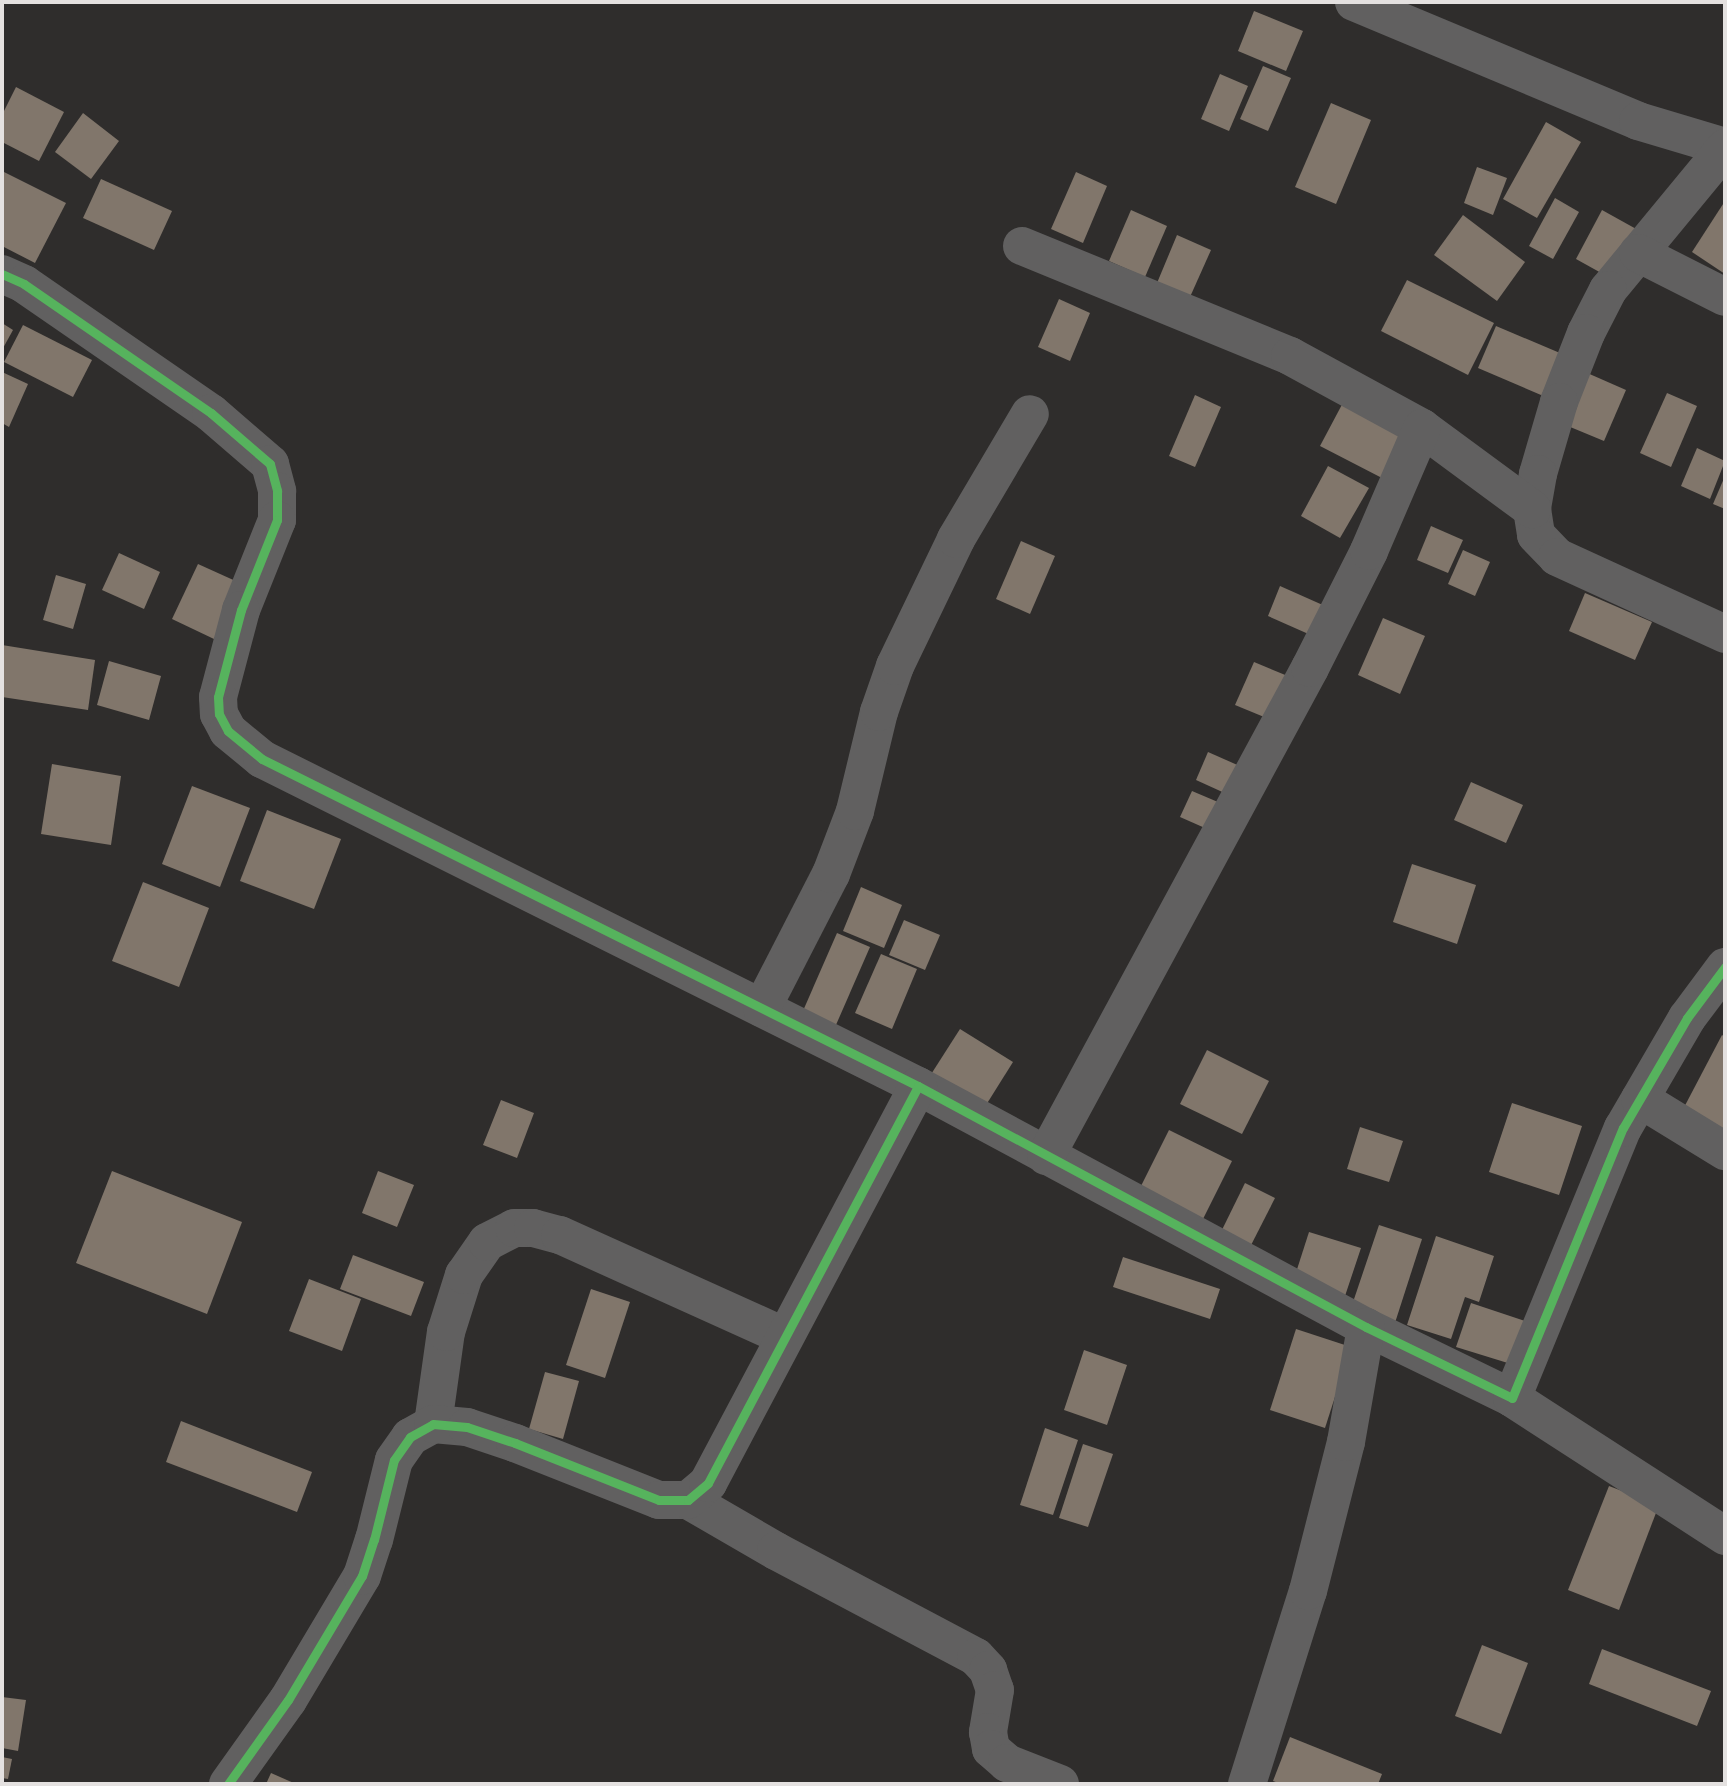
<!DOCTYPE html>
<style>
body{margin:0}
#map{position:relative;width:1727px;height:1786px;overflow:hidden;background:#2f2d2c;font-family:"DejaVu Sans",sans-serif}
div>[style]{position:absolute}
[style*='--x']{left:calc(var(--x)*1px);top:calc(var(--y)*1px);width:calc(var(--w)*1px);rotate:calc(var(--a)*1deg)}
.building>*{inset:0;background:#81766b}
.minor>*{height:38px;margin:-19px;padding:0 19px;transform-origin:19px;border-radius:19px;background:#616060}
.cycleway>*{height:9px;margin:-4.5px;padding:0 4.5px;transform-origin:4.5px;border-radius:4.5px;background:#56b35d}
span{translate:-50% -50%;white-space:nowrap;text-align:center;line-height:1.15;-webkit-text-stroke:7px #302c2b;paint-order:stroke}
.frame{position:absolute;inset:0;border:4px solid #e4e1e0;pointer-events:none}
</style>
<div id="map">
<div class="building">
<div style="clip-path:polygon(1254px 11px,1303px 31px,1286px 71px,1238px 51px)"></div>
<div style="clip-path:polygon(1263px 66px,1291px 78px,1268px 131px,1240px 119px)"></div>
<div style="clip-path:polygon(1220px 74px,1248px 86px,1229px 131px,1201px 119px)"></div>
<div style="clip-path:polygon(16px 87px,64px 112px,39px 161px,2px 142px,2px 115px)"></div>
<div style="clip-path:polygon(1331px 103px,1371px 120px,1336px 204px,1295px 187px)"></div>
<div style="clip-path:polygon(83px 113px,119px 141px,91px 179px,55px 152px)"></div>
<div style="clip-path:polygon(1546px 122px,1581px 142px,1537px 218px,1503px 199px)"></div>
<div style="clip-path:polygon(1477px 167px,1507px 178px,1493px 215px,1464px 203px)"></div>
<div style="clip-path:polygon(2px 171px,66px 203px,35px 263px,2px 246px)"></div>
<div style="clip-path:polygon(1076px 172px,1107px 186px,1083px 243px,1051px 229px)"></div>
<div style="clip-path:polygon(101px 179px,172px 211px,154px 250px,83px 218px)"></div>
<div style="clip-path:polygon(1555px 198px,1579px 212px,1553px 259px,1529px 246px)"></div>
<div style="clip-path:polygon(1725px 201px,1725px 274px,1692px 252px)"></div>
<div style="clip-path:polygon(1131px 210px,1167px 226px,1145px 277px,1109px 261px)"></div>
<div style="clip-path:polygon(1602px 210px,1638px 230px,1612px 279px,1576px 259px)"></div>
<div style="clip-path:polygon(1463px 215px,1525px 262px,1497px 301px,1434px 255px)"></div>
<div style="clip-path:polygon(1177px 235px,1211px 250px,1190px 297px,1157px 283px)"></div>
<div style="clip-path:polygon(1407px 280px,1494px 323px,1468px 375px,1381px 331px)"></div>
<div style="clip-path:polygon(1059px 299px,1090px 313px,1070px 361px,1038px 347px)"></div>
<div style="clip-path:polygon(2px 323px,13px 330px,2px 350px)"></div>
<div style="clip-path:polygon(23px 325px,92px 360px,73px 397px,4px 362px)"></div>
<div style="clip-path:polygon(1496px 326px,1567px 356px,1548px 398px,1478px 368px)"></div>
<div style="clip-path:polygon(2px 372px,28px 384px,9px 427px,2px 423px)"></div>
<div style="clip-path:polygon(1585px 372px,1626px 390px,1604px 441px,1563px 424px)"></div>
<div style="clip-path:polygon(1667px 393px,1697px 406px,1671px 467px,1640px 453px)"></div>
<div style="clip-path:polygon(1195px 395px,1221px 407px,1195px 467px,1169px 456px)"></div>
<div style="clip-path:polygon(1346px 397px,1406px 428px,1382px 478px,1320px 446px)"></div>
<div style="clip-path:polygon(1697px 448px,1725px 461px,1710px 499px,1681px 486px)"></div>
<div style="clip-path:polygon(1328px 466px,1369px 488px,1340px 538px,1301px 516px)"></div>
<div style="clip-path:polygon(1725px 476px,1725px 509px,1713px 504px)"></div>
<div style="clip-path:polygon(1431px 526px,1463px 540px,1448px 573px,1417px 560px)"></div>
<div style="clip-path:polygon(1021px 541px,1055px 556px,1030px 614px,996px 599px)"></div>
<div style="clip-path:polygon(1463px 550px,1490px 562px,1475px 596px,1448px 584px)"></div>
<div style="clip-path:polygon(119px 553px,160px 572px,144px 609px,102px 590px)"></div>
<div style="clip-path:polygon(198px 564px,240px 583px,214px 639px,172px 619px)"></div>
<div style="clip-path:polygon(56px 575px,86px 584px,73px 629px,43px 620px)"></div>
<div style="clip-path:polygon(1280px 586px,1334px 610px,1322px 640px,1268px 616px)"></div>
<div style="clip-path:polygon(1585px 593px,1652px 622px,1635px 660px,1569px 631px)"></div>
<div style="clip-path:polygon(1383px 618px,1425px 636px,1400px 694px,1358px 675px)"></div>
<div style="clip-path:polygon(2px 645px,95px 660px,88px 710px,2px 697px)"></div>
<div style="clip-path:polygon(109px 661px,161px 676px,149px 720px,97px 705px)"></div>
<div style="clip-path:polygon(1254px 662px,1295px 679px,1276px 722px,1235px 705px)"></div>
<div style="clip-path:polygon(1208px 752px,1251px 771px,1240px 800px,1196px 780px)"></div>
<div style="clip-path:polygon(52px 764px,121px 776px,111px 845px,41px 834px)"></div>
<div style="clip-path:polygon(1471px 782px,1523px 805px,1506px 843px,1454px 820px)"></div>
<div style="clip-path:polygon(192px 786px,250px 808px,220px 887px,162px 864px)"></div>
<div style="clip-path:polygon(1192px 791px,1225px 805px,1214px 832px,1180px 817px)"></div>
<div style="clip-path:polygon(267px 810px,341px 839px,314px 909px,240px 881px)"></div>
<div style="clip-path:polygon(1412px 864px,1476px 885px,1457px 944px,1393px 922px)"></div>
<div style="clip-path:polygon(143px 882px,209px 908px,179px 987px,112px 961px)"></div>
<div style="clip-path:polygon(861px 887px,902px 905px,884px 948px,843px 931px)"></div>
<div style="clip-path:polygon(904px 920px,940px 935px,925px 970px,889px 955px)"></div>
<div style="clip-path:polygon(837px 933px,870px 947px,832px 1034px,799px 1020px)"></div>
<div style="clip-path:polygon(881px 954px,917px 969px,892px 1029px,855px 1013px)"></div>
<div style="clip-path:polygon(960px 1029px,1013px 1062px,981px 1113px,928px 1079px)"></div>
<div style="clip-path:polygon(1722px 1035px,1725px 1037px,1725px 1138px,1680px 1115px)"></div>
<div style="clip-path:polygon(1207px 1050px,1269px 1081px,1242px 1134px,1180px 1104px)"></div>
<div style="clip-path:polygon(501px 1100px,534px 1113px,517px 1158px,483px 1145px)"></div>
<div style="clip-path:polygon(1512px 1103px,1582px 1126px,1559px 1195px,1489px 1172px)"></div>
<div style="clip-path:polygon(1360px 1127px,1403px 1141px,1389px 1182px,1347px 1169px)"></div>
<div style="clip-path:polygon(1169px 1130px,1232px 1161px,1198px 1229px,1135px 1198px)"></div>
<div style="clip-path:polygon(112px 1171px,242px 1222px,207px 1314px,76px 1263px)"></div>
<div style="clip-path:polygon(378px 1171px,414px 1185px,397px 1227px,362px 1213px)"></div>
<div style="clip-path:polygon(1245px 1183px,1275px 1198px,1247px 1253px,1218px 1238px)"></div>
<div style="clip-path:polygon(1379px 1225px,1422px 1239px,1393px 1329px,1349px 1314px)"></div>
<div style="clip-path:polygon(1309px 1232px,1361px 1248px,1343px 1302px,1292px 1285px)"></div>
<div style="clip-path:polygon(1436px 1236px,1494px 1256px,1479px 1302px,1465px 1297px,1451px 1339px,1407px 1325px)"></div>
<div style="clip-path:polygon(353px 1255px,424px 1282px,411px 1316px,340px 1289px)"></div>
<div style="clip-path:polygon(1123px 1257px,1220px 1289px,1210px 1319px,1113px 1287px)"></div>
<div style="clip-path:polygon(309px 1279px,361px 1299px,342px 1351px,289px 1331px)"></div>
<div style="clip-path:polygon(591px 1289px,630px 1302px,605px 1378px,566px 1365px)"></div>
<div style="clip-path:polygon(1471px 1303px,1525px 1321px,1511px 1364px,1456px 1347px)"></div>
<div style="clip-path:polygon(1296px 1329px,1351px 1347px,1325px 1428px,1270px 1410px)"></div>
<div style="clip-path:polygon(1084px 1350px,1127px 1365px,1107px 1425px,1064px 1410px)"></div>
<div style="clip-path:polygon(545px 1372px,579px 1381px,563px 1439px,529px 1429px)"></div>
<div style="clip-path:polygon(181px 1421px,312px 1472px,297px 1512px,166px 1462px)"></div>
<div style="clip-path:polygon(1045px 1428px,1078px 1440px,1053px 1515px,1020px 1505px)"></div>
<div style="clip-path:polygon(1083px 1444px,1113px 1454px,1088px 1527px,1059px 1518px)"></div>
<div style="clip-path:polygon(1609px 1486px,1659px 1505px,1619px 1610px,1568px 1590px)"></div>
<div style="clip-path:polygon(1482px 1645px,1528px 1663px,1501px 1734px,1455px 1716px)"></div>
<div style="clip-path:polygon(1602px 1649px,1711px 1691px,1697px 1726px,1589px 1684px)"></div>
<div style="clip-path:polygon(2px 1697px,26px 1700px,18px 1751px,2px 1748px)"></div>
<div style="clip-path:polygon(1290px 1737px,1382px 1774px,1378px 1784px,1281px 1784px,1273px 1781px)"></div>
<div style="clip-path:polygon(2px 1757px,12px 1759px,8px 1779px,2px 1778px)"></div>
<div style="clip-path:polygon(271px 1773px,296px 1784px,266px 1784px)"></div>
</div>
<div class="minor">
<div style="--x:1354;--y:2;--w:308;--a:22.7"></div>
<div style="--x:1638;--y:121;--w:91;--a:16.6"></div>
<div style="--x:1725;--y:148;--w:184;--a:129.5"></div>
<div style="--x:1608;--y:290;--w:48;--a:117.1"></div>
<div style="--x:1586;--y:333;--w:74;--a:111.4"></div>
<div style="--x:1559;--y:402;--w:75;--a:106.3"></div>
<div style="--x:1538;--y:474;--w:36;--a:100"></div>
<div style="--x:1532;--y:509;--w:26;--a:81"></div>
<div style="--x:1536;--y:535;--w:30;--a:46"></div>
<div style="--x:1557;--y:557;--w:185;--a:24.6"></div>
<div style="--x:1022;--y:246;--w:290;--a:22.3"></div>
<div style="--x:1290;--y:356;--w:150;--a:28.6"></div>
<div style="--x:1422;--y:428;--w:137;--a:36.4"></div>
<div style="--x:1638;--y:253;--w:97;--a:26.8"></div>
<div style="--x:2;--y:274;--w:24;--a:24"></div>
<div style="--x:24;--y:284;--w:227;--a:34.6"></div>
<div style="--x:211;--y:413;--w:78;--a:40.8"></div>
<div style="--x:270;--y:464;--w:28;--a:75"></div>
<div style="--x:277;--y:491;--w:29;--a:90"></div>
<div style="--x:277;--y:520;--w:97;--a:111.8"></div>
<div style="--x:241;--y:610;--w:90;--a:104.8"></div>
<div style="--x:218;--y:697;--w:17;--a:87"></div>
<div style="--x:219;--y:714;--w:19;--a:62"></div>
<div style="--x:228;--y:731;--w:44;--a:39.5"></div>
<div style="--x:262;--y:759;--w:733;--a:26.5"></div>
<div style="--x:918;--y:1086;--w:509;--a:28.28"></div>
<div style="--x:1366;--y:1327;--w:162;--a:25.9"></div>
<div style="--x:1512;--y:1398;--w:292;--a:-67.7"></div>
<div style="--x:1623;--y:1128;--w:127;--a:-59.8"></div>
<div style="--x:1687;--y:1018;--w:64;--a:-53.3"></div>
<div style="--x:762;--y:1008;--w:151;--a:-62.8"></div>
<div style="--x:831;--y:874;--w:67;--a:-69.1"></div>
<div style="--x:855;--y:811;--w:102;--a:-76.4"></div>
<div style="--x:879;--y:712;--w:49;--a:-70.8"></div>
<div style="--x:895;--y:666;--w:141;--a:-64.3"></div>
<div style="--x:956;--y:539;--w:145;--a:-59.4"></div>
<div style="--x:1640;--y:1099;--w:100;--a:31.5"></div>
<div style="--x:1046;--y:1156;--w:555;--a:-61.59"></div>
<div style="--x:1310;--y:668;--w:131;--a:-63.2"></div>
<div style="--x:1369;--y:551;--w:134;--a:-66.7"></div>
<div style="--x:1512;--y:1398;--w:254;--a:32.9"></div>
<div style="--x:433;--y:1424;--w:93;--a:-82"></div>
<div style="--x:446;--y:1332;--w:60;--a:-72.5"></div>
<div style="--x:464;--y:1275;--w:40;--a:-55.1"></div>
<div style="--x:487;--y:1242;--w:30;--a:-27"></div>
<div style="--x:514;--y:1228;--w:19;--a:0"></div>
<div style="--x:533;--y:1228;--w:28;--a:15"></div>
<div style="--x:560;--y:1235;--w:246;--a:24.3"></div>
<div style="--x:688;--y:1500;--w:102;--a:30.1"></div>
<div style="--x:776;--y:1551;--w:226;--a:27.9"></div>
<div style="--x:976;--y:1657;--w:18;--a:47"></div>
<div style="--x:988;--y:1670;--w:21;--a:71"></div>
<div style="--x:995;--y:1690;--w:43;--a:99.5"></div>
<div style="--x:988;--y:1732;--w:17;--a:80"></div>
<div style="--x:991;--y:1749;--w:21;--a:41"></div>
<div style="--x:1007;--y:1763;--w:57;--a:21.6"></div>
<div style="--x:228;--y:1784;--w:103;--a:-54.5"></div>
<div style="--x:288;--y:1700;--w:144;--a:-59.2"></div>
<div style="--x:362;--y:1576;--w:38;--a:-72"></div>
<div style="--x:374;--y:1540;--w:82;--a:-76"></div>
<div style="--x:394;--y:1460;--w:28;--a:-55"></div>
<div style="--x:410;--y:1437;--w:26;--a:-29"></div>
<div style="--x:433;--y:1424;--w:34;--a:5"></div>
<div style="--x:467;--y:1427;--w:51;--a:18.4"></div>
<div style="--x:515;--y:1443;--w:155;--a:21.6"></div>
<div style="--x:659;--y:1500;--w:29;--a:0"></div>
<div style="--x:688;--y:1500;--w:26;--a:-40"></div>
<div style="--x:708;--y:1483;--w:449;--a:-62.1"></div>
<div style="--x:1247;--y:1784;--w:202;--a:-72.5"></div>
<div style="--x:1308;--y:1591;--w:154;--a:-75.7"></div>
<div style="--x:1346;--y:1442;--w:117;--a:-80.1"></div>
</div>
<div class="cycleway">
<div style="--x:2;--y:274;--w:24;--a:24"></div>
<div style="--x:24;--y:284;--w:227;--a:34.6"></div>
<div style="--x:211;--y:413;--w:78;--a:40.8"></div>
<div style="--x:270;--y:464;--w:28;--a:75"></div>
<div style="--x:277;--y:491;--w:29;--a:90"></div>
<div style="--x:277;--y:520;--w:97;--a:111.8"></div>
<div style="--x:241;--y:610;--w:90;--a:104.8"></div>
<div style="--x:218;--y:697;--w:17;--a:87"></div>
<div style="--x:219;--y:714;--w:19;--a:62"></div>
<div style="--x:228;--y:731;--w:44;--a:39.5"></div>
<div style="--x:262;--y:759;--w:733;--a:26.5"></div>
<div style="--x:918;--y:1086;--w:509;--a:28.28"></div>
<div style="--x:1366;--y:1327;--w:162;--a:25.9"></div>
<div style="--x:1512;--y:1398;--w:292;--a:-67.7"></div>
<div style="--x:1623;--y:1128;--w:127;--a:-59.8"></div>
<div style="--x:1687;--y:1018;--w:64;--a:-53.3"></div>
<div style="--x:228;--y:1784;--w:103;--a:-54.5"></div>
<div style="--x:288;--y:1700;--w:144;--a:-59.2"></div>
<div style="--x:362;--y:1576;--w:38;--a:-72"></div>
<div style="--x:374;--y:1540;--w:82;--a:-76"></div>
<div style="--x:394;--y:1460;--w:28;--a:-55"></div>
<div style="--x:410;--y:1437;--w:26;--a:-29"></div>
<div style="--x:433;--y:1424;--w:34;--a:5"></div>
<div style="--x:467;--y:1427;--w:51;--a:18.4"></div>
<div style="--x:515;--y:1443;--w:155;--a:21.6"></div>
<div style="--x:659;--y:1500;--w:29;--a:0"></div>
<div style="--x:688;--y:1500;--w:26;--a:-40"></div>
<div style="--x:708;--y:1483;--w:449;--a:-62.1"></div>
</div>
<div class="frame"></div>
</div>
